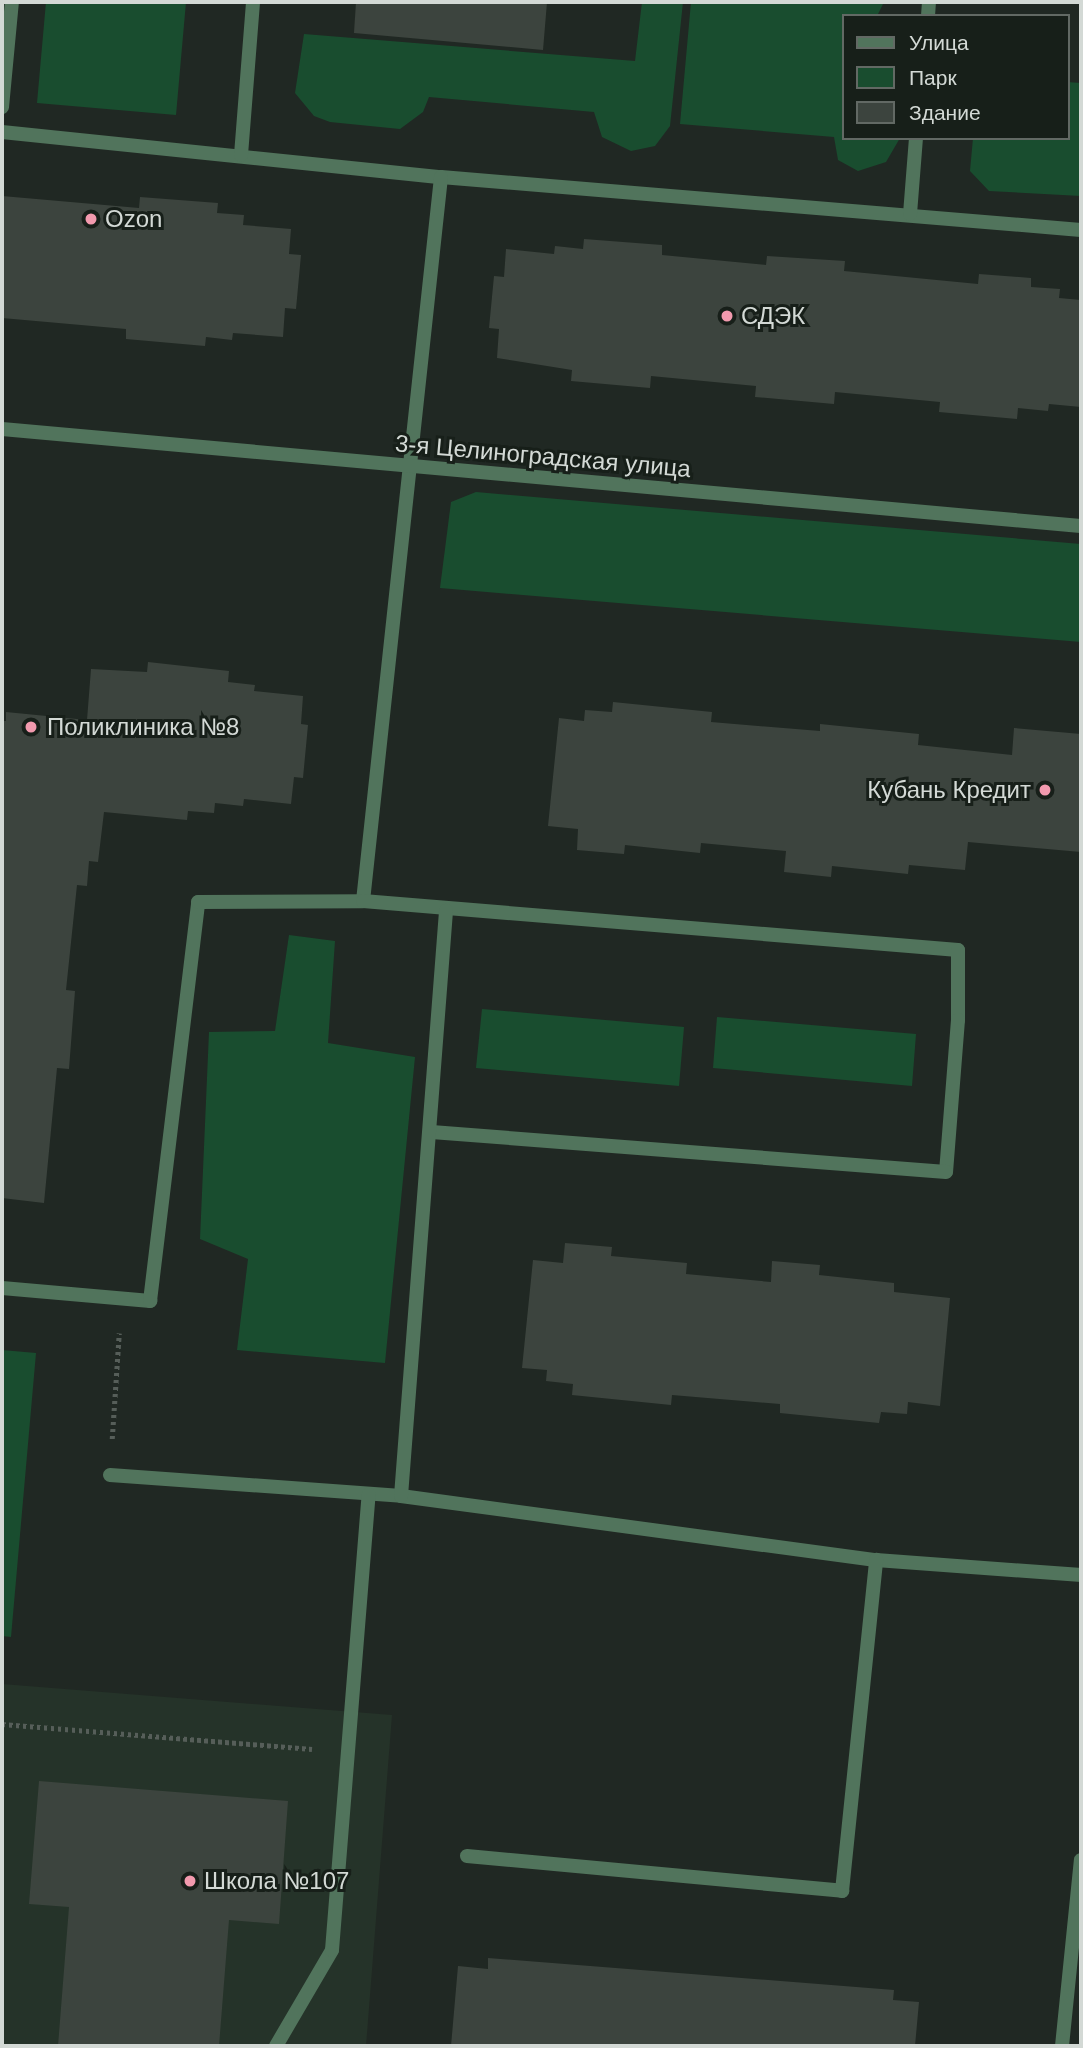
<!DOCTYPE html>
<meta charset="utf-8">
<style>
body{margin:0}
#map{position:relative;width:1083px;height:2048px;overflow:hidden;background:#202823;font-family:Helvetica,sans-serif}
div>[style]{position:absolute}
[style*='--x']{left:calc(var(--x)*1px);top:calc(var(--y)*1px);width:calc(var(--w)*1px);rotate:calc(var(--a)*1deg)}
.built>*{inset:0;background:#253329}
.green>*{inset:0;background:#194d2f}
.building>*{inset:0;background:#3c443e}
.path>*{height:4.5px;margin-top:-2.25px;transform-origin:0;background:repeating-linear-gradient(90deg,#565e59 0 3.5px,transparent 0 7px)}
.lane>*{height:14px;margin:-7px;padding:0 7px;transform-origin:7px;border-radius:7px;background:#51745c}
.street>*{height:14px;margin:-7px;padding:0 7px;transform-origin:7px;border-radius:7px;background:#51745c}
.dots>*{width:19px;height:19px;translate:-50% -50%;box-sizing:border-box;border:4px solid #171f19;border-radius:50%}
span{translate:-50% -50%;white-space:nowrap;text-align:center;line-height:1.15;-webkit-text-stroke:6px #171f19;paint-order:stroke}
.poi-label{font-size:24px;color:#d3d9d5}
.left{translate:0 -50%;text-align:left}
.right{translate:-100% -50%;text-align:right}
.street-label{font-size:24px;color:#d3d9d5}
.frame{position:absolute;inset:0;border:4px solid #d3d9d5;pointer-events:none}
.legend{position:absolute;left:842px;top:14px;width:228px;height:126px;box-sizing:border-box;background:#171f19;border:2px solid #626964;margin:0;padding:9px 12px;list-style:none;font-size:21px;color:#d3d9d5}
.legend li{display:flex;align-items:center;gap:14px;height:35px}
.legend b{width:35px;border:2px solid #626964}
</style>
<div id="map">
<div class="built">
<div style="clip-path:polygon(2px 1684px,392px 1715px,366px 2046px,2px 2046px)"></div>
</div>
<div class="green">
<div style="clip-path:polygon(46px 2px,186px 2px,176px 115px,37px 103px)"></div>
<div style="clip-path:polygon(642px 2px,683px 2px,670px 126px,655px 146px,631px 151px,602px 137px,594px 112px,429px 97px,423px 112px,400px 129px,330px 122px,314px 116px,295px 93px,304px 34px,635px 61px)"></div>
<div style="clip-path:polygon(691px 2px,884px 2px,877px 16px,843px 16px,843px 138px,900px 138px,886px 162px,858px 171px,838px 160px,834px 137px,680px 124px)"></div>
<div style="clip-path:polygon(1067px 82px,1081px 83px,1081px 196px,989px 191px,970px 171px,973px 138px,1067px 138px)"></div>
<div style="clip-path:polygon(476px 492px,1081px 544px,1081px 642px,440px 588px,451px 502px)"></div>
<div style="clip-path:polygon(289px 935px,335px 941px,328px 1043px,415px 1057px,385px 1363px,237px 1350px,248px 1259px,200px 1239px,209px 1032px,275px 1031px)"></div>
<div style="clip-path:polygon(482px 1009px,684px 1027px,679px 1086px,476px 1068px)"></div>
<div style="clip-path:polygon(717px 1017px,916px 1034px,912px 1086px,713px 1068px)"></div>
<div style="clip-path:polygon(2px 1350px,36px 1353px,11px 1637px,2px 1636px)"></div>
</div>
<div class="building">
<div style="clip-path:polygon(356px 2px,547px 2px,543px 50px,354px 33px)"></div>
<div style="clip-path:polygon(2px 196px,139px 208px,140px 197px,218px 203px,217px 213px,244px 215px,243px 225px,291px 229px,289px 254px,301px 255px,296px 309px,285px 308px,283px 337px,233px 333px,232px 340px,206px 337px,205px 346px,126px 339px,126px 329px,2px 318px)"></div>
<div style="clip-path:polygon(584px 239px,662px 245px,662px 255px,766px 265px,767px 256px,845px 261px,844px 271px,978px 284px,979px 274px,1031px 278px,1031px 287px,1060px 289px,1059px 298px,1081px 300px,1081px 407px,1049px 404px,1048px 411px,1018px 408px,1017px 419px,939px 412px,940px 402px,835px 392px,834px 404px,755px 397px,756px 386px,651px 376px,650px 388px,571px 381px,572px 370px,497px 358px,499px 329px,489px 328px,494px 276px,504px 277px,506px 249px,554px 254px,555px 246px,583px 249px)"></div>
<div style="clip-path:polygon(148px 662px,229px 671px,228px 682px,255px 685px,254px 691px,303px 696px,301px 724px,308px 725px,303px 778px,294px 777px,291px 804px,244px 799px,243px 806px,215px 803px,214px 813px,188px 811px,187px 820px,104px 812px,98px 862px,89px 861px,87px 886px,77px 885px,66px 990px,75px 991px,69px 1069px,57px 1068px,44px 1203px,2px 1198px,2px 721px,6px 721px,6px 712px,87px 720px,91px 669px,147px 672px)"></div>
<div style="clip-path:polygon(613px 702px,712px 712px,711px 722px,820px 731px,820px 724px,919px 734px,918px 745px,1012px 755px,1014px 728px,1081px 734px,1081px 852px,968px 842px,965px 870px,909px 865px,908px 874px,832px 866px,831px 877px,784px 872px,786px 851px,701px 843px,700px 853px,625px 845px,624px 854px,577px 850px,578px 829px,548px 826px,559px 718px,584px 721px,585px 710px,612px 712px)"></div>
<div style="clip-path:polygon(565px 1243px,612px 1247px,611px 1256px,687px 1263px,686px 1274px,771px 1282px,772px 1261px,820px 1265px,819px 1275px,894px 1283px,894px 1292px,950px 1298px,940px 1406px,908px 1402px,907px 1414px,881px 1412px,879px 1423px,780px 1413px,780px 1404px,672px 1395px,671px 1405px,572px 1395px,573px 1384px,546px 1381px,547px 1370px,522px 1368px,533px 1260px,563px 1263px)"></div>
<div style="clip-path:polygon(39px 1781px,288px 1801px,279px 1924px,229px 1920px,219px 2046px,58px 2046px,69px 1907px,29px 1904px)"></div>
<div style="clip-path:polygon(488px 1958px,894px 1990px,893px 2000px,919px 2002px,915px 2046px,451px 2046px,458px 1966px,488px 1969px)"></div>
</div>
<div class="path">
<div style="--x:112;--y:1439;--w:106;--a:-86.2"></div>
<div style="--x:2;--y:1724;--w:311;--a:4.6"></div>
</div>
<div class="lane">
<div style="--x:928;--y:16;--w:14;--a:-86"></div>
<div style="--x:2;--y:107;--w:105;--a:-84.6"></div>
<div style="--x:2;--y:132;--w:441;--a:5.9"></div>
<div style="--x:441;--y:177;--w:642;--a:4.73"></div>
<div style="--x:241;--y:155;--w:153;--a:-85.5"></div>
<div style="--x:910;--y:214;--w:76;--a:-85.5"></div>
<div style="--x:363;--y:901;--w:728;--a:-83.85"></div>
<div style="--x:2;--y:1288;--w:149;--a:5"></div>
<div style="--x:150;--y:1301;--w:402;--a:-83.1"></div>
<div style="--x:198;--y:902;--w:165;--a:-0.3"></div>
<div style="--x:363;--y:901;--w:597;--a:4.71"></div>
<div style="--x:958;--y:950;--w:70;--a:90"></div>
<div style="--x:958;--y:1020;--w:152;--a:94.5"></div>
<div style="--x:946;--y:1172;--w:516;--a:-175.55"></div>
<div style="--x:110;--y:1475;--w:292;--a:4.1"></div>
<div style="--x:401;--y:1496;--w:479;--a:7.7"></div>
<div style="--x:876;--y:1560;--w:206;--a:4.2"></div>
<div style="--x:401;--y:1496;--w:587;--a:-85.6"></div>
<div style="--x:467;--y:1856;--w:377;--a:5.3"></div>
<div style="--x:842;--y:1891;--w:333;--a:-84.1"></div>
<div style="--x:276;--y:2046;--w:111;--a:-59.7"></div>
<div style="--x:332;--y:1950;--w:457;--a:-85.4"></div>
</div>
<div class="street">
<div style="--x:2;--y:429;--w:1083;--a:5.14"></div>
<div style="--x:1062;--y:2046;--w:187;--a:-84.2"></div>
</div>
<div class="dots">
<div style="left:91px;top:219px;background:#f29aae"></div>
<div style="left:727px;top:316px;background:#f29aae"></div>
<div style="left:31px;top:727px;background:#f29aae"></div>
<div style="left:1045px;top:790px;background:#f29aae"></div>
<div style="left:190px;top:1881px;background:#f29aae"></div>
</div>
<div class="poi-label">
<span class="left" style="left:105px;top:219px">Ozon</span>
<span class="left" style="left:741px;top:316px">СДЭК</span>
<span class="left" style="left:47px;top:727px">Поликлиника №8</span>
<span class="right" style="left:1031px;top:790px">Кубань Кредит</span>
<span class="left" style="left:204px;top:1881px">Школа №107</span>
</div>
<div class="street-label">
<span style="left:543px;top:456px;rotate:5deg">3-я Целиноградская улица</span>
</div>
<div class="frame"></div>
<ul class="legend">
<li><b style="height:9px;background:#51745c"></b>Улица</li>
<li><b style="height:19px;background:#194d2f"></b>Парк</li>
<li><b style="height:19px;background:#3c443e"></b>Здание</li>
</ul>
</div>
